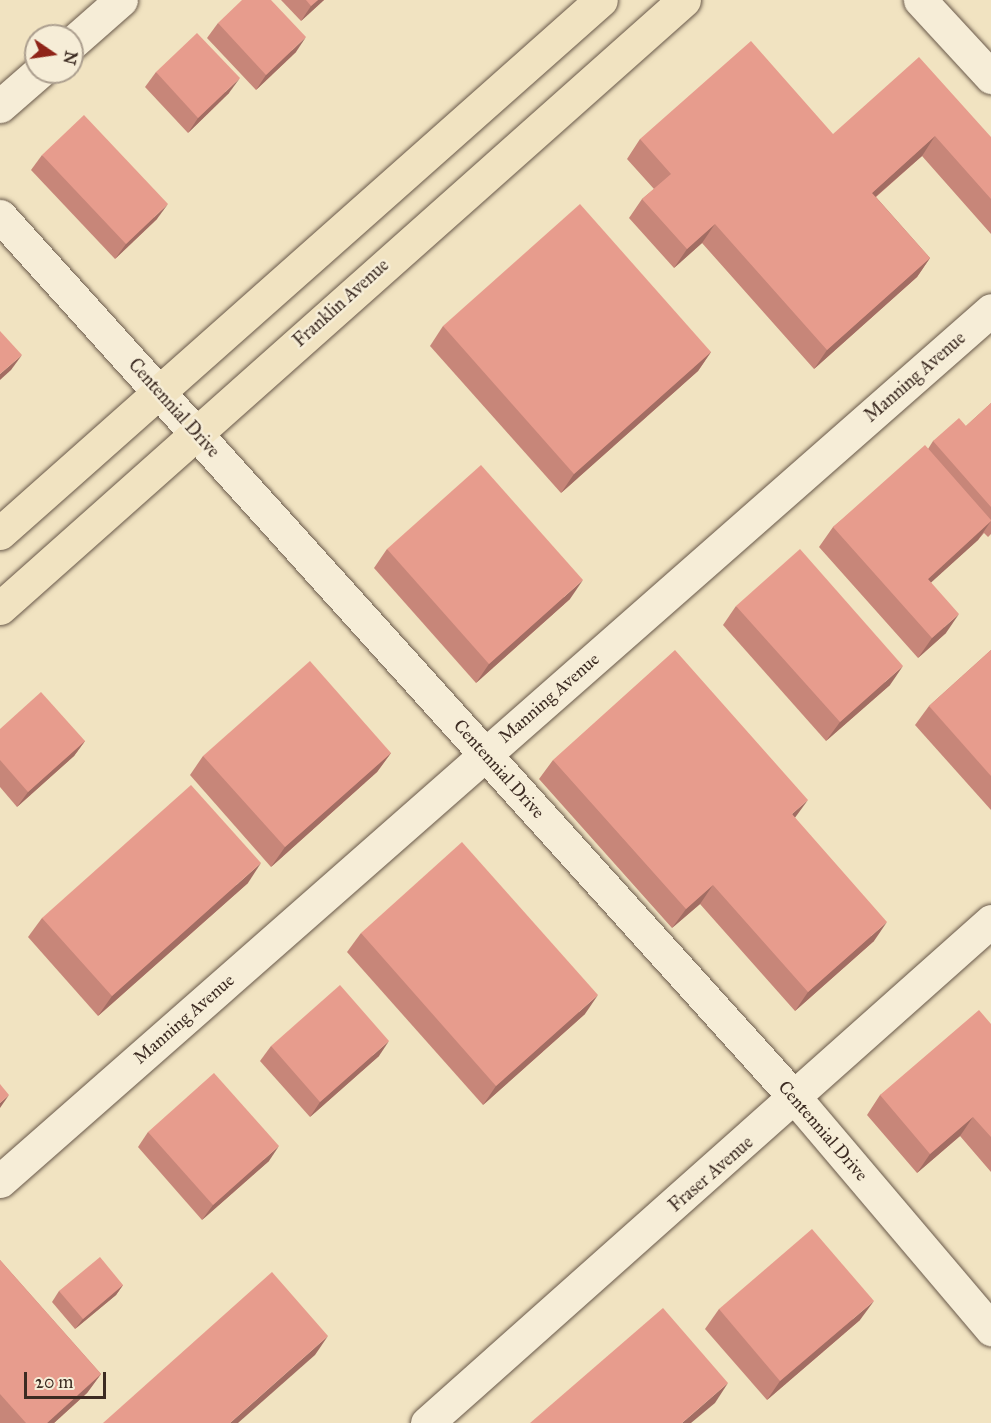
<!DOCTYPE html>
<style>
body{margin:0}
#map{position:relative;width:991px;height:1423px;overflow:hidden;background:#f1e3c1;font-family:"IM FELL Great Primer",serif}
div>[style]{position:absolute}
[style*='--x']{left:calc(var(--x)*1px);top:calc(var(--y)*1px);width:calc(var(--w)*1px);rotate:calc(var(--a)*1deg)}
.roads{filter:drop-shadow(0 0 2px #69594a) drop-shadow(0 0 2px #69594a)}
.minor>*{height:33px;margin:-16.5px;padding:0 16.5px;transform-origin:16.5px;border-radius:16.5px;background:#f6edd7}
.major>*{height:33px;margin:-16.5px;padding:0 16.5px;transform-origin:16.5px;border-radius:16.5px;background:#f1e3c1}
.wall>*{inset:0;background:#c78679}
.shaded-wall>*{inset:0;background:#a26d63}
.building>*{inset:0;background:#e79c8d}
span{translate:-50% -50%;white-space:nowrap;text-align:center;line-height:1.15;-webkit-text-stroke:5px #f6edd7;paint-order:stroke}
.street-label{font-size:18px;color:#3c2b22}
.north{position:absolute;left:24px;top:24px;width:60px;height:60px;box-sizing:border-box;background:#f6edd7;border:2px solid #ac9f8f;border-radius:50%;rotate:103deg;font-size:16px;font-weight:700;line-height:24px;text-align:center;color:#3c2b22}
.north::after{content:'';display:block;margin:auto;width:21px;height:27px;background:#8f2418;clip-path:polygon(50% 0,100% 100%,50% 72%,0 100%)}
.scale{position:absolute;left:24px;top:1372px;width:82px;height:27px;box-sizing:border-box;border:3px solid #3c2b22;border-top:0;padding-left:8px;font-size:18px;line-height:21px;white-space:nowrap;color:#3c2b22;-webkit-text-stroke:4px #f6edd7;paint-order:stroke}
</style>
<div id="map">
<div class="roads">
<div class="minor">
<div style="--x:920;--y:0;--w:105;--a:47.3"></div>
<div style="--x:72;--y:43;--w:65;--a:-41.3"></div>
<div style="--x:0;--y:106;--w:52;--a:-41.1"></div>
<div style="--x:0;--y:216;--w:1189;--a:47.97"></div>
<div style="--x:796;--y:1099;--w:302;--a:49.7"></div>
<div style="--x:0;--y:1181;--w:1319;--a:-41.31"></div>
<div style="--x:427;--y:1423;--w:755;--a:-41.67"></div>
</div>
<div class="major">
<div style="--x:0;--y:533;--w:803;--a:-41.57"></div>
<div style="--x:0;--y:608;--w:915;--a:-41.63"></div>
</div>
</div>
<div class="wall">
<div style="clip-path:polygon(281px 0,324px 0,301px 21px)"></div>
<div style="clip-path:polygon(218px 23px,296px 52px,256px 90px,207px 38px)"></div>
<div style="clip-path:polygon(156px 72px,229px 93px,188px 133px,145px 87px)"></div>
<div style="clip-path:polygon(833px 134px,991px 137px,991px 234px,922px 156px,876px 197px,930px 258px,917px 277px,814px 369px,702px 243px,674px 268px,629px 218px,642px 199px,654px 189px,627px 159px,640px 139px)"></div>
<div style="clip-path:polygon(42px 155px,157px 219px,115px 259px,31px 170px)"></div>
<div style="clip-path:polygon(443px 326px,711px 352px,698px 371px,561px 493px,430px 346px)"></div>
<div style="clip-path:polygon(991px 403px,991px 534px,988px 537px,984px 533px,978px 540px,931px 582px,946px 633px,918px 658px,819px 547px,833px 527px,928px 449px,933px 441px,966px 426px)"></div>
<div style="clip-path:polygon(387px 549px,570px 599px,476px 683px,374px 568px)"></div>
<div style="clip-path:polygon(736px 606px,890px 685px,826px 741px,723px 625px)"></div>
<div style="clip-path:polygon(991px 650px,991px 810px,915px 725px,929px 706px)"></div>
<div style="clip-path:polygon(0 729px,85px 741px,74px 756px,17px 807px,0 787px)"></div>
<div style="clip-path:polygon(391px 753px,377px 772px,271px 867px,190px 775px,203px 756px)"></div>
<div style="clip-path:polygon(553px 760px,795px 818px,874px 941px,795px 1011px,700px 904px,672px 928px,539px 779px)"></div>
<div style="clip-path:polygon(248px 883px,98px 1016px,28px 937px,42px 918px)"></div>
<div style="clip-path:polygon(361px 933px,585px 1014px,483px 1105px,347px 952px)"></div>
<div style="clip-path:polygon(991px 1024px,991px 1172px,960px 1136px,917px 1173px,867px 1115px,880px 1095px)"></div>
<div style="clip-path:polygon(271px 1046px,379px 1056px,310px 1117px,260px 1061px)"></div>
<div style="clip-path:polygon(148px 1132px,269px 1161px,202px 1220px,138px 1147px)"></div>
<div style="clip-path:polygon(0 1260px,101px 1374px,87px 1393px,54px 1423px,0 1423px)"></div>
<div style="clip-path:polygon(123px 1285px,116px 1295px,75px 1329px,52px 1302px,59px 1291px)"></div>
<div style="clip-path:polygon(719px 1309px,860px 1320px,767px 1400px,705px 1329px)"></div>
</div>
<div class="shaded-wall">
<div style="clip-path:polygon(318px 0,324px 0,301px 21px,311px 6px)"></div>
<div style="clip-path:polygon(306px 37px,296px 52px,256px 90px,266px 75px)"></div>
<div style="clip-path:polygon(240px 78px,229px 93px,188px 133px,198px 118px)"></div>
<div style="clip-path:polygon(935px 136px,922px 156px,858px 212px,872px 193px)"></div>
<div style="clip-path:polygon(168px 204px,157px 219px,115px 259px,126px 244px)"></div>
<div style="clip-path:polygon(715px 224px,702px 243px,674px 268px,687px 249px)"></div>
<div style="clip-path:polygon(930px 258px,917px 277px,814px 369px,827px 350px)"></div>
<div style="clip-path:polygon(711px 352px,698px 371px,561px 493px,574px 474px)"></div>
<div style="clip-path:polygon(22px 355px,11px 370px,0 380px,0 374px)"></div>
<div style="clip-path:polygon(991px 521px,978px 540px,914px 598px,928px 579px)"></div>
<div style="clip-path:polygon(583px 580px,570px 599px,476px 683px,489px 664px)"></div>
<div style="clip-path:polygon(959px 614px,946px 633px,918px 658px,932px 638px)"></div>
<div style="clip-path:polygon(903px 666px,890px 685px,826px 741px,840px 722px)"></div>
<div style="clip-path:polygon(85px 741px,74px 756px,17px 807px,28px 792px)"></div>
<div style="clip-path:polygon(391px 753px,377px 772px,271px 867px,285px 847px)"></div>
<div style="clip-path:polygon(808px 800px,794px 819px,792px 814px)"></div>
<div style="clip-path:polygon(261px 863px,248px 883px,98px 1016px,112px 996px)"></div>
<div style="clip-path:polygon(713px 885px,700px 904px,672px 928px,686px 909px)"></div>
<div style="clip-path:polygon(887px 922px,874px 941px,795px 1011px,808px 992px)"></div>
<div style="clip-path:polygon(598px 995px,585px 1014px,483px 1105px,496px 1086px)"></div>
<div style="clip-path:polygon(389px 1041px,379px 1056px,310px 1117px,320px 1102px)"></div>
<div style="clip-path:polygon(9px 1095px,0 1108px,0 1103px)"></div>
<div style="clip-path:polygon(973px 1117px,960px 1136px,917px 1173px,930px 1154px)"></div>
<div style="clip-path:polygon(279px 1146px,269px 1161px,202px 1220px,213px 1205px)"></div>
<div style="clip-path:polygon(123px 1285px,116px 1295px,75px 1329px,83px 1319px)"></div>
<div style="clip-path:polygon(874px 1301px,860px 1320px,767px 1400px,780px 1381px)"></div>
<div style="clip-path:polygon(328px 1336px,315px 1355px,238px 1423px,230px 1423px)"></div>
<div style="clip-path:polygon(101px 1374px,87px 1393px,54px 1423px,47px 1423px)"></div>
<div style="clip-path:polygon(728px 1383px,715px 1403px,691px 1423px,682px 1423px)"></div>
</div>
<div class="building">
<div style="clip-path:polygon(242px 0,271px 0,306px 37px,266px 75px,218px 23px)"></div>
<div style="clip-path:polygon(306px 0,318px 0,311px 6px)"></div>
<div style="clip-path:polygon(197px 33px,240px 78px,198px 118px,156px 72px)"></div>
<div style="clip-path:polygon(751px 41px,833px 134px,919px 57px,991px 137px,991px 199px,935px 136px,872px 193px,930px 258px,827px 350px,715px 224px,687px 249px,642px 199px,671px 174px,640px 139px)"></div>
<div style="clip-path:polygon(84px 115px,168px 204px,126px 244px,42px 155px)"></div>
<div style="clip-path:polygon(580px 204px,711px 352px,574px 474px,443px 326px)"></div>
<div style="clip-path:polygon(0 331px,22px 355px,0 374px)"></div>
<div style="clip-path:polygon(991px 403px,991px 507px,933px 441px,959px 418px,966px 426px)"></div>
<div style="clip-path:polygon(925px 445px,991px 520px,991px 521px,928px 579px,959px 614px,932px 638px,833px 527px)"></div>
<div style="clip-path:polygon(481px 465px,583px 580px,489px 664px,387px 549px)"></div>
<div style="clip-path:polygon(800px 549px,903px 666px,840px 722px,736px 606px)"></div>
<div style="clip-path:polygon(675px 650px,808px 800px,792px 814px,887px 922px,808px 992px,713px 885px,686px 909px,553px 760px)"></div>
<div style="clip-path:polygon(991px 650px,991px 776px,929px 706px)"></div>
<div style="clip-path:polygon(310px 661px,391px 753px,285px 847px,203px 756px)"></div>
<div style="clip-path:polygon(41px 692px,85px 741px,28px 792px,0 760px,0 729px)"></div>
<div style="clip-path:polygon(191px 785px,261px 863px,112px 996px,42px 918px)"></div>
<div style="clip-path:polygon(462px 842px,598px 995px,496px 1086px,361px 933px)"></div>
<div style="clip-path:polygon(340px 985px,389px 1041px,320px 1102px,271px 1046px)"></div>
<div style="clip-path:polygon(979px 1010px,991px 1024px,991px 1137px,973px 1117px,930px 1154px,880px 1095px)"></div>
<div style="clip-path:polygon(214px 1073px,279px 1146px,213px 1205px,148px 1132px)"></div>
<div style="clip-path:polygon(0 1084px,9px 1095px,0 1103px)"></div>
<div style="clip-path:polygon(812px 1229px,874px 1301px,780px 1381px,719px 1309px)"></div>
<div style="clip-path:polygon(100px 1257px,123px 1285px,83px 1319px,59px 1291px)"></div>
<div style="clip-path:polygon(0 1260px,101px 1374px,47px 1423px,26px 1423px,0 1394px)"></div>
<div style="clip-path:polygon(272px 1272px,328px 1336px,230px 1423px,103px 1423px)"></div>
<div style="clip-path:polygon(663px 1308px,728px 1383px,682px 1423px,530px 1423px)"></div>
</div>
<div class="street-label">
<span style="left:341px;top:303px;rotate:-42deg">Franklin Avenue</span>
<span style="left:915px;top:377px;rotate:-41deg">Manning Avenue</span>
<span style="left:174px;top:408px;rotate:48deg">Centennial Drive</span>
<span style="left:549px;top:698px;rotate:-41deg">Manning Avenue</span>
<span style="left:499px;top:769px;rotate:48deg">Centennial Drive</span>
<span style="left:184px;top:1019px;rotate:-41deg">Manning Avenue</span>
<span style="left:823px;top:1131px;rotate:49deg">Centennial Drive</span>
<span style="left:711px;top:1174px;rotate:-41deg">Fraser Avenue</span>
</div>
<div class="north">N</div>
<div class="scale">20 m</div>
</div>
